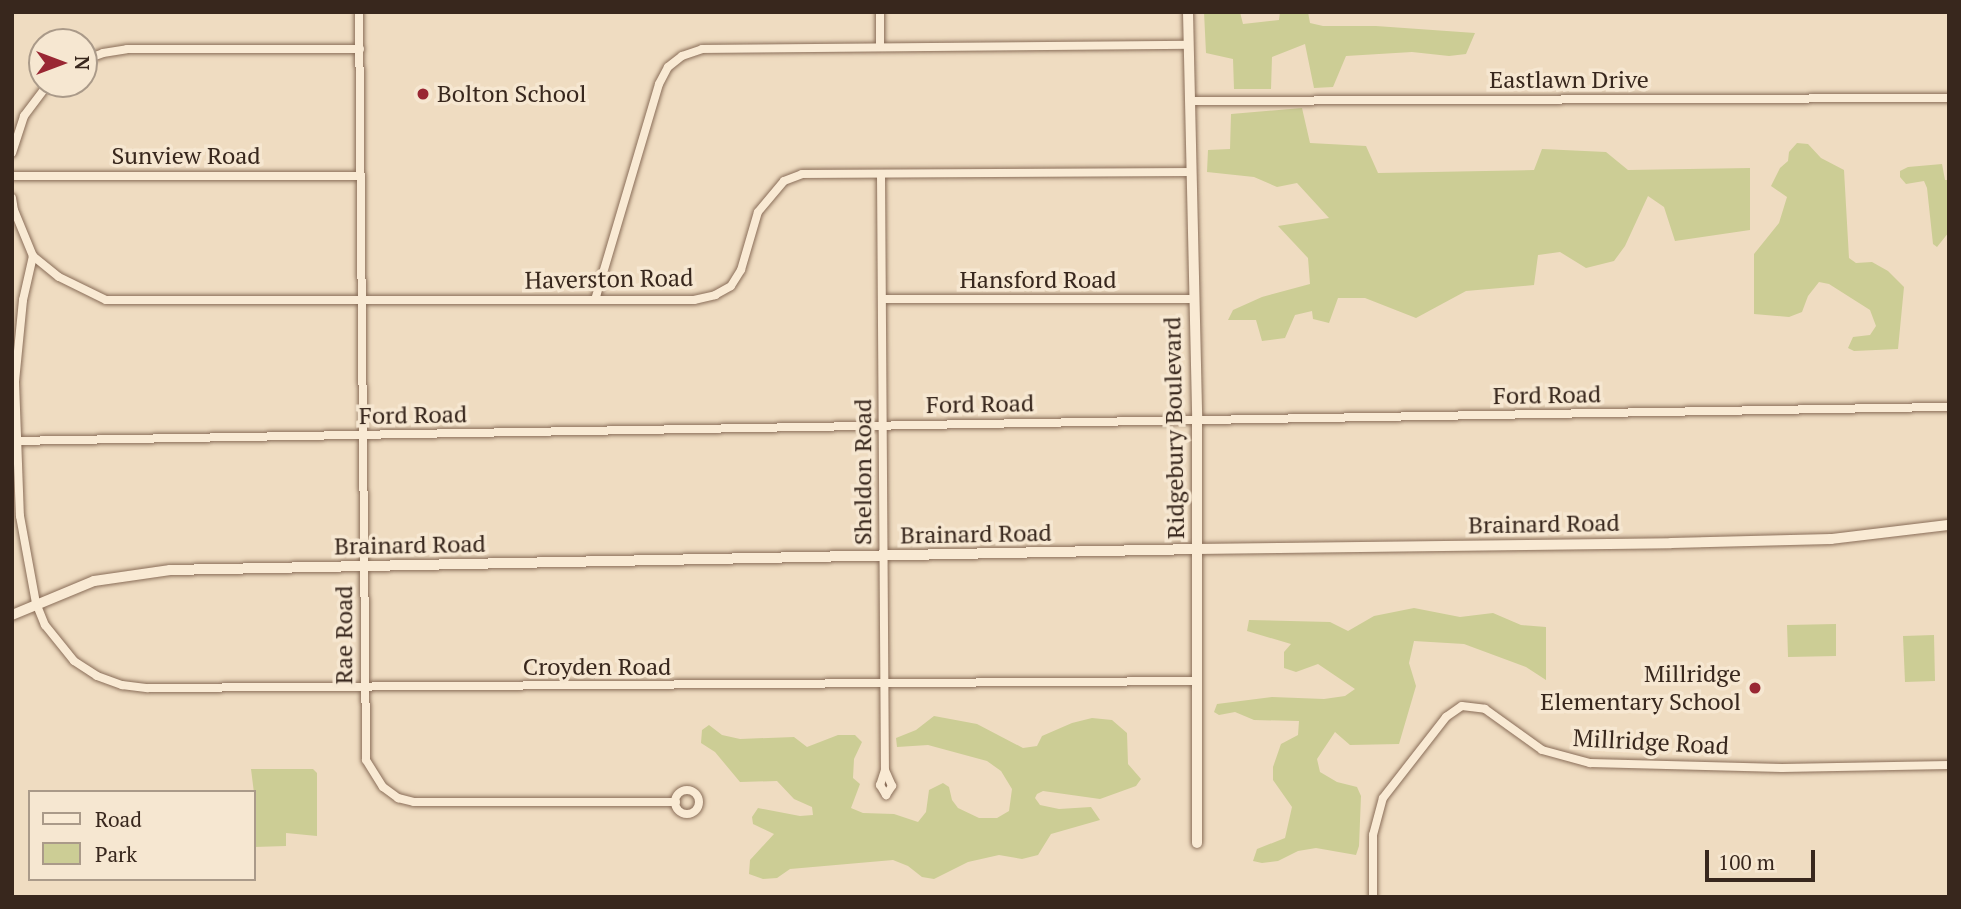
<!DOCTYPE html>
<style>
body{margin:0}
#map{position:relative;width:1961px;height:909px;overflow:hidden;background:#efdcc1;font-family:"PT Serif",serif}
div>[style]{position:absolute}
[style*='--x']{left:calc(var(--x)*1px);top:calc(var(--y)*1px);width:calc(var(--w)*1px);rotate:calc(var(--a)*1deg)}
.green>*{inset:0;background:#cccd95}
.roads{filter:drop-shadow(0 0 2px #896d58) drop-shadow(0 0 2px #896d58)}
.street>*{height:8px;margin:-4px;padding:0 4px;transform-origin:4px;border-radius:4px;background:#f9ead4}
.street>.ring{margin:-4px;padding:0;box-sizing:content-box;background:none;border:8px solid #f9ead4;border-radius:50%}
.secondary>*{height:10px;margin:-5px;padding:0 5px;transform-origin:5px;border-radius:5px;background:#f9ead4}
.dots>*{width:19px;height:19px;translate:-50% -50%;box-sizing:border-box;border:4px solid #f6e7d1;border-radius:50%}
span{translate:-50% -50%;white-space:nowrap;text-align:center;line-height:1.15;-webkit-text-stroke:7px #f6e7d1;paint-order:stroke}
.street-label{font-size:24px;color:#38271d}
.poi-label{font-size:24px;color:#38271d}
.left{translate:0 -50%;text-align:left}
.right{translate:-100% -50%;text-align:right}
.frame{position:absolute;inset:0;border:14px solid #38271d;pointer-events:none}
.legend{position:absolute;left:28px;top:790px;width:228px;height:91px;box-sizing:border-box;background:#f6e7d1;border:2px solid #aa9a89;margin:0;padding:9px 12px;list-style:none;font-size:21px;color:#38271d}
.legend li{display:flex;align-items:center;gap:14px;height:35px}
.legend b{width:35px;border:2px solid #aa9a89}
.north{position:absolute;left:28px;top:28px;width:70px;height:70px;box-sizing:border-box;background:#f6e7d1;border:2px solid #aa9a89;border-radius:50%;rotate:90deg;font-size:19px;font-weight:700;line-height:28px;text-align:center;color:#38271d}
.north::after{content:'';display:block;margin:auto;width:24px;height:32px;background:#992733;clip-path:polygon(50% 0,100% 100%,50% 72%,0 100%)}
.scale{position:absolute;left:1705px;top:850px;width:110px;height:32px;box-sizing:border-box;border:4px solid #38271d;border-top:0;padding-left:9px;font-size:21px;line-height:24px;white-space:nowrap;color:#38271d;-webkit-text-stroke:5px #f6e7d1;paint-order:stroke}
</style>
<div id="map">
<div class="green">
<div style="clip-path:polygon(1204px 12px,1240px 12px,1243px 24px,1279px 20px,1280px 12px,1308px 12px,1310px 23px,1323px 26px,1376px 26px,1475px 33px,1466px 54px,1449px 56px,1412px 52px,1346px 56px,1333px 87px,1314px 88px,1305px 44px,1272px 57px,1271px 89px,1234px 89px,1233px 59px,1206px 53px)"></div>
<div style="clip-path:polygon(1302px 108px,1310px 143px,1366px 146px,1378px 173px,1534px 170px,1542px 149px,1606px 152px,1628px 170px,1750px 168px,1750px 230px,1675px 241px,1664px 207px,1648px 196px,1625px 246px,1614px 261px,1586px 268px,1560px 252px,1538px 255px,1534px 285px,1466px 291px,1416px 318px,1365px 298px,1338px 298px,1329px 323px,1313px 319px,1312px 311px,1295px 315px,1285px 338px,1262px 341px,1256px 320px,1228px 320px,1233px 310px,1262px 297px,1310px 284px,1308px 258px,1278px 226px,1329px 218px,1297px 183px,1277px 187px,1254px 177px,1207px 172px,1208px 150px,1230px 149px,1231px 114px)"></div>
<div style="clip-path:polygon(1797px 143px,1808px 144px,1821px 158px,1844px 170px,1849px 258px,1856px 263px,1872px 262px,1888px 271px,1904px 287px,1898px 349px,1854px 351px,1848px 348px,1853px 337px,1870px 335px,1876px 326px,1870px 310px,1829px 284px,1819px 282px,1808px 296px,1802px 312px,1789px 317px,1754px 314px,1754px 254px,1779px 223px,1787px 197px,1771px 186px,1780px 168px,1788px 161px,1789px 152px)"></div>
<div style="clip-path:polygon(1942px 164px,1945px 180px,1949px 180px,1949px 232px,1937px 247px,1933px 244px,1927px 188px,1924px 181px,1906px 184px,1900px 177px,1900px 171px,1908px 167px)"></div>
<div style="clip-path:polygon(1414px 608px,1460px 617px,1493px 613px,1521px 625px,1546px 627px,1546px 680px,1526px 667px,1464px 644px,1414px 641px,1409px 663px,1416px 686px,1399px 744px,1350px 745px,1335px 732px,1317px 759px,1320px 772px,1337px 782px,1357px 787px,1361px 796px,1359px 846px,1356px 855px,1316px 848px,1298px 851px,1278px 861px,1262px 863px,1253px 861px,1257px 849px,1285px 838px,1292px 807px,1273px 780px,1273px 767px,1281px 744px,1298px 735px,1299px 721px,1254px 720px,1235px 712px,1219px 715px,1214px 712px,1217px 704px,1272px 697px,1324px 699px,1345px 696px,1355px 689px,1318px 664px,1296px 672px,1284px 668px,1284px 652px,1291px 644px,1247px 631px,1249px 620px,1330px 622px,1348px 631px,1374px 616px)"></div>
<div style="clip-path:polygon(1836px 624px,1836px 656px,1788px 657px,1787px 625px)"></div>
<div style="clip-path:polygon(1934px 635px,1935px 681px,1905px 682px,1903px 636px)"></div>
<div style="clip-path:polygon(934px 716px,977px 724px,1023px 748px,1037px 746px,1042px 736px,1072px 723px,1092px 718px,1112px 720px,1127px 733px,1128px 764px,1141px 779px,1136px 786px,1100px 799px,1043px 791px,1037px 794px,1035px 798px,1040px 805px,1059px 809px,1091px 807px,1100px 820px,1051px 834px,1038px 855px,1022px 859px,999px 855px,968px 862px,934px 879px,922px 877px,908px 866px,893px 860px,790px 869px,777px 878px,763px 879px,749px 874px,750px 860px,774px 834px,753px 824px,752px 817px,758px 808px,800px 816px,813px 815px,812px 807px,794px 799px,777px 781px,740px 782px,715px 752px,701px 743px,702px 730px,709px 725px,722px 735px,740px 739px,794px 737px,807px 747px,838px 735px,855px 735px,862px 742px,854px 759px,853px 778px,860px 784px,851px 808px,863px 813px,894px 814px,918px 822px,926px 812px,929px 790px,943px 783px,949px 787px,952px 800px,958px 808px,979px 818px,997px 818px,1009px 811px,1012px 789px,1001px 771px,987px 761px,928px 745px,897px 747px,896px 738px,916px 730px)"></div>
<div style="clip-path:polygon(251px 769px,313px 769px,317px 773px,317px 836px,286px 833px,286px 846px,254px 847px,256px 809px)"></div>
</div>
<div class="roads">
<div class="street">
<div style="--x:359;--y:12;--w:748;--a:89.46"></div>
<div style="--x:366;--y:760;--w:32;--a:58"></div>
<div style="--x:383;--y:787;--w:19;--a:36"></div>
<div style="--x:398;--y:798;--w:16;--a:14"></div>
<div style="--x:414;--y:802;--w:262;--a:0"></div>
<div style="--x:880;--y:47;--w:35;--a:-90"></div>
<div style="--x:84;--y:60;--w:20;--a:-20"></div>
<div style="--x:103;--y:53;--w:24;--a:-9"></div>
<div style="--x:127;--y:49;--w:233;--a:0"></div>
<div style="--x:1190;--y:101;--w:759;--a:-0.23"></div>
<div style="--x:12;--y:153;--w:39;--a:-72"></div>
<div style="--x:24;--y:116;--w:40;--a:-53"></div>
<div style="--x:881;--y:174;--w:596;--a:89.62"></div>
<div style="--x:885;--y:770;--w:16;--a:108"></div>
<div style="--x:880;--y:785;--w:12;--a:59"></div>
<div style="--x:886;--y:795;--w:11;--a:-56"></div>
<div style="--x:892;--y:786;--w:17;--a:-114"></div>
<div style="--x:12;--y:176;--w:347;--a:0"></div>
<div style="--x:12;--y:198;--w:12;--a:81"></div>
<div style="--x:14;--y:210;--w:50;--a:67.6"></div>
<div style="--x:33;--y:256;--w:33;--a:39"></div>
<div style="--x:59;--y:277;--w:52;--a:26.1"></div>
<div style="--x:106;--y:300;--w:588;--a:0"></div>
<div style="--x:694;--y:300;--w:22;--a:-13"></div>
<div style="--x:715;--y:295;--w:18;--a:-29"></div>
<div style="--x:731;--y:286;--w:19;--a:-58"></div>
<div style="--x:741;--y:270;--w:60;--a:-73.7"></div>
<div style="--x:758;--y:212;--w:40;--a:-50"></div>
<div style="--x:784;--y:181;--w:19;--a:-21"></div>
<div style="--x:802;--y:174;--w:387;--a:-0.3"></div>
<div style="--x:33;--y:256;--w:45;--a:102.8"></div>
<div style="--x:23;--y:300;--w:82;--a:95.6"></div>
<div style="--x:15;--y:382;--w:134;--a:87.9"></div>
<div style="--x:20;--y:516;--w:88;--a:79.6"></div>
<div style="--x:36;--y:603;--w:24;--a:68"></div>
<div style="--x:45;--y:625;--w:46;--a:51.1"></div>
<div style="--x:74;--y:661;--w:27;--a:33"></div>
<div style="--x:97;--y:676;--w:27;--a:20"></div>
<div style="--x:122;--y:685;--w:26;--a:7"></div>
<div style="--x:148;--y:688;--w:1048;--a:-0.38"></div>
<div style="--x:882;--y:299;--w:311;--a:0"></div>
<div style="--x:595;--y:300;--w:225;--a:-73.5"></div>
<div style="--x:659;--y:84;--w:19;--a:-62"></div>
<div style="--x:668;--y:67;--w:18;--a:-38"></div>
<div style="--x:682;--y:56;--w:21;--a:-19"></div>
<div style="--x:702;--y:49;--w:487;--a:-0.5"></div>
<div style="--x:12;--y:441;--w:1937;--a:-1.01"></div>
<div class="ring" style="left:675px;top:790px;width:16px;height:16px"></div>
<div style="--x:1373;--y:897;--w:62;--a:-90"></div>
<div style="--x:1373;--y:835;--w:38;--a:-75"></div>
<div style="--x:1383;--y:798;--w:103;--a:-52.1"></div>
<div style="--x:1446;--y:717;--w:19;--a:-35"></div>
<div style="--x:1462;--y:706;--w:23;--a:7"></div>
<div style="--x:1485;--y:709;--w:70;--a:35.7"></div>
<div style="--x:1542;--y:750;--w:50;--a:15.2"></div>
<div style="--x:1590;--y:763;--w:192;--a:1.5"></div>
<div style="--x:1782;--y:768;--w:167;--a:-1"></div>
</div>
<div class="secondary">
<div style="--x:1188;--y:12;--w:406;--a:88.7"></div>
<div style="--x:1197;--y:418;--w:425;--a:90"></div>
<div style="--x:12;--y:615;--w:89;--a:-22.5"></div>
<div style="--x:94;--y:581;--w:77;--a:-8.2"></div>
<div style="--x:170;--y:570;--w:1026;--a:-1.17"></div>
<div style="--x:1196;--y:549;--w:475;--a:-0.7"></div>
<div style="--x:1671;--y:543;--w:160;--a:-1.4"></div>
<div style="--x:1831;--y:539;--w:119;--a:-6.8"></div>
</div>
</div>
<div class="dots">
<div style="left:423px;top:94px;background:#992733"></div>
<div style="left:1755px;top:688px;background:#992733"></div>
</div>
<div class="street-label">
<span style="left:1569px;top:80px">Eastlawn Drive</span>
<span style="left:186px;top:156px">Sunview Road</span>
<span style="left:609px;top:279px;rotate:-1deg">Haverston Road</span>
<span style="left:1038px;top:280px">Hansford Road</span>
<span style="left:1547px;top:395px;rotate:-1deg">Ford Road</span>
<span style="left:980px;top:404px;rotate:-1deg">Ford Road</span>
<span style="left:413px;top:415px;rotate:-1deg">Ford Road</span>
<span style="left:1174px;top:428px;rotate:-91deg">Ridgebury Boulevard</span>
<span style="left:863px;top:472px;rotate:-90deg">Sheldon Road</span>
<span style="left:1544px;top:524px;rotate:-1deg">Brainard Road</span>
<span style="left:976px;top:534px;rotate:-1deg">Brainard Road</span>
<span style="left:410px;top:545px;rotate:-1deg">Brainard Road</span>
<span style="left:344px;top:635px;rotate:-90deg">Rae Road</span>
<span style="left:597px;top:667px">Croyden Road</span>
<span style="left:1651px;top:742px;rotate:3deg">Millridge Road</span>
</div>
<div class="poi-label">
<span class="left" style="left:437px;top:94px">Bolton School</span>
<span class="right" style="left:1741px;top:688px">Millridge<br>Elementary School</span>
</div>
<div class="frame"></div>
<ul class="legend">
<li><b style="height:9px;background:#f9ead4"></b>Road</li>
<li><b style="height:19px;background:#cccd95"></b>Park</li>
</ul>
<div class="north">N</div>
<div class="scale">100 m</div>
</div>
